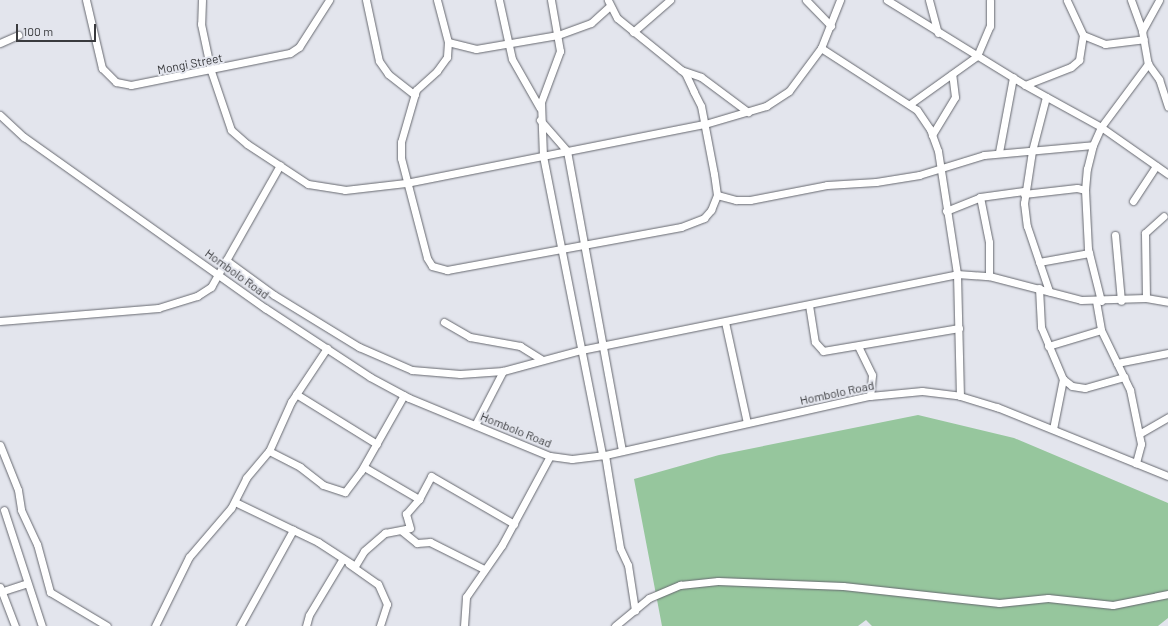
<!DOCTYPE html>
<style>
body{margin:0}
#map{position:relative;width:1168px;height:626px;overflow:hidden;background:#e3e5ed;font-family:Barlow,sans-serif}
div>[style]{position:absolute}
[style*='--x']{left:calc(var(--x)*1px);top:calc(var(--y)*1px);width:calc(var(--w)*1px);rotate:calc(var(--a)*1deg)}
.green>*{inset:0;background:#96c69d}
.roads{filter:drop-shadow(0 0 1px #66686f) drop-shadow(0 0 1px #66686f)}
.minor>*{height:7px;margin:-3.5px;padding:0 3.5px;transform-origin:3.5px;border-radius:3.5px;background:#fff}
span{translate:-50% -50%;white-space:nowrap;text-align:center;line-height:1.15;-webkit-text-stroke:4px #e3e5ed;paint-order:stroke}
.street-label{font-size:12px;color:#3a3b3e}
.scale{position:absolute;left:16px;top:24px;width:80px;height:18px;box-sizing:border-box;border:2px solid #3a3b3e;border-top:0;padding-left:5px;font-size:12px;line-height:14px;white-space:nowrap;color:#3a3b3e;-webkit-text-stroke:3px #e3e5ed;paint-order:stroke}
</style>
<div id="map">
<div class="green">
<div style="clip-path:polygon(918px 415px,1014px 438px,1168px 503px,1168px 618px,1158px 626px,872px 626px,866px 620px,858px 626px,662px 626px,634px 479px,719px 455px)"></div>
</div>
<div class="roads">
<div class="minor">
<div style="--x:86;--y:0;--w:70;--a:76.8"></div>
<div style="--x:102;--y:68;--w:20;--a:45"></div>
<div style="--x:116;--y:82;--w:15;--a:11"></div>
<div style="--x:131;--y:85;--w:162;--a:-11.4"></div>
<div style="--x:290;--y:53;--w:11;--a:-34"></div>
<div style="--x:299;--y:47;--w:56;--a:-57.4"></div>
<div style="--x:202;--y:0;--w:24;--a:92"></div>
<div style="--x:201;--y:24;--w:48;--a:78"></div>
<div style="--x:211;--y:71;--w:62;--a:71.3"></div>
<div style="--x:231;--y:130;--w:21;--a:41"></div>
<div style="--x:247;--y:144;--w:73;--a:33.3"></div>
<div style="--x:308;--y:184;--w:37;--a:9"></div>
<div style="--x:345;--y:190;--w:61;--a:-6.5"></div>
<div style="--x:406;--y:183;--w:305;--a:-11.2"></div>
<div style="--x:705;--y:124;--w:64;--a:-16.4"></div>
<div style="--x:766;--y:106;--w:27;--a:-33"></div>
<div style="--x:789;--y:91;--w:54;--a:-53.3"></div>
<div style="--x:821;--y:48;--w:52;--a:-68.4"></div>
<div style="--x:366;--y:0;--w:62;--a:78"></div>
<div style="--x:379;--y:61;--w:16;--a:55"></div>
<div style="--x:388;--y:74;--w:34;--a:38"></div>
<div style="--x:437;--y:0;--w:43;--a:75.3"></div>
<div style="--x:448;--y:42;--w:15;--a:94"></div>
<div style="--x:447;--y:57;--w:17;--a:126"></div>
<div style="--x:437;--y:71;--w:28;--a:138"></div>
<div style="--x:416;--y:90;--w:54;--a:106.1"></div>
<div style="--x:401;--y:142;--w:16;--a:90"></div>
<div style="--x:401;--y:158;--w:103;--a:75.4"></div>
<div style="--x:427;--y:258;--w:9;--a:58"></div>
<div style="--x:432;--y:266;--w:16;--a:15"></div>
<div style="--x:447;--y:270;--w:238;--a:-10.4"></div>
<div style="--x:681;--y:227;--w:25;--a:-21"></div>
<div style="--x:704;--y:218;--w:11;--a:-49"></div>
<div style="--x:711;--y:210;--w:16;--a:-68"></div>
<div style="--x:717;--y:195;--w:21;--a:-98"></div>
<div style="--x:714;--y:174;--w:69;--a:-100.8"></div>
<div style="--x:701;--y:106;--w:16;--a:-117"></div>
<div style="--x:694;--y:92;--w:21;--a:-115"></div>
<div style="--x:685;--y:73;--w:87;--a:-141"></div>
<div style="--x:617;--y:18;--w:20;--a:-117"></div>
<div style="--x:499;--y:0;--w:60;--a:77.6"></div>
<div style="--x:512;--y:59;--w:56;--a:60.3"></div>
<div style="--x:551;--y:0;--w:52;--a:80"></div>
<div style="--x:560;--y:51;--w:54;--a:110.4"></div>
<div style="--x:541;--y:102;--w:54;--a:87.9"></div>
<div style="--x:543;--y:156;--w:305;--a:78.8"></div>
<div style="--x:806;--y:0;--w:36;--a:46"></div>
<div style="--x:887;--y:0;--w:162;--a:31.6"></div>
<div style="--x:1025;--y:85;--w:87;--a:28.9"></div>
<div style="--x:1101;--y:127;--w:82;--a:35"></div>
<div style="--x:929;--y:0;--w:34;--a:75"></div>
<div style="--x:1131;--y:0;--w:33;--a:70"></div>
<div style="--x:1142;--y:31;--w:34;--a:80"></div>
<div style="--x:1148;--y:64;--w:19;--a:54"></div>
<div style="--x:1159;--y:79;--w:29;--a:72"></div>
<div style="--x:1142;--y:31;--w:35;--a:-61"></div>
<div style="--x:633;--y:32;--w:49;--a:-40.9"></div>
<div style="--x:1083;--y:35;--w:24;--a:22"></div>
<div style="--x:1105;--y:44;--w:39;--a:-7"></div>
<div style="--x:448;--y:42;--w:29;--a:14"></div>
<div style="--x:476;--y:49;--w:83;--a:-9.7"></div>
<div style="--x:558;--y:35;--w:35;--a:-20"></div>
<div style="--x:591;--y:23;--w:24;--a:-42"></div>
<div style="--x:0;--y:43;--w:20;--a:-24"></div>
<div style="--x:821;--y:48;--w:114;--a:32.9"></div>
<div style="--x:917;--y:110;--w:23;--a:56"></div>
<div style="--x:930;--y:129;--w:23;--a:70"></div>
<div style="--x:938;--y:151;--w:124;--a:81.2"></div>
<div style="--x:957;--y:274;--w:122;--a:88.6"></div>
<div style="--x:681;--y:70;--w:21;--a:19"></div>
<div style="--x:701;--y:77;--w:59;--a:36.7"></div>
<div style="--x:1025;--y:85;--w:49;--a:-21.4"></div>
<div style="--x:1071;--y:67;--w:11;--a:-41"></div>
<div style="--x:1079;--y:60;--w:25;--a:-81"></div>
<div style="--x:1083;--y:35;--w:38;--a:-115"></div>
<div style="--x:1046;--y:97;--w:56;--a:104.5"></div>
<div style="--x:1032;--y:151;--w:53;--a:98.7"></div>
<div style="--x:1024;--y:203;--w:23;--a:83"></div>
<div style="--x:1027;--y:226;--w:69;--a:71.3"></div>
<div style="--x:910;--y:104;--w:82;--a:-35.6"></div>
<div style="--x:977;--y:56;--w:33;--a:-67"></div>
<div style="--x:990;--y:26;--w:26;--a:-90"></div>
<div style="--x:0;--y:115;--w:33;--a:43"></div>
<div style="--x:24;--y:137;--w:296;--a:35.4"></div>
<div style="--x:265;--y:308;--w:126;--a:33.3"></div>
<div style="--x:370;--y:377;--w:44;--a:28.3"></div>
<div style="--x:409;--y:398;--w:152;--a:22.4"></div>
<div style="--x:550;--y:456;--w:22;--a:8"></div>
<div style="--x:572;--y:459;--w:33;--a:-7"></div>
<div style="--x:605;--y:455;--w:271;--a:-12.6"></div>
<div style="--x:870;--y:396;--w:52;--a:-5.5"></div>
<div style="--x:922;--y:391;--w:38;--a:7"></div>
<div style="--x:960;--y:396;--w:39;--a:17"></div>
<div style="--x:997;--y:407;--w:184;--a:22"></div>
<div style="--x:540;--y:120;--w:41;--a:48.9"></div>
<div style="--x:567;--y:151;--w:305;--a:79.6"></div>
<div style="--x:932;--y:135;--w:44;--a:-58.8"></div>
<div style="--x:955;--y:97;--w:23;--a:-97"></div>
<div style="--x:999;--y:152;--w:76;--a:-79.4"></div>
<div style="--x:1024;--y:194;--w:53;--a:-6.5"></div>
<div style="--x:1077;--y:188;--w:8;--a:14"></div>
<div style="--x:717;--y:195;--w:20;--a:15"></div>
<div style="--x:736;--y:200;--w:14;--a:0"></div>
<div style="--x:750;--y:200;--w:78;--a:-11"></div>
<div style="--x:827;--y:185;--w:49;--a:-3.5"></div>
<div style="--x:876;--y:182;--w:44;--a:-9.2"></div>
<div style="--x:919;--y:175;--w:68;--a:-17.1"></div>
<div style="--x:984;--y:155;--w:109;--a:-5.2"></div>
<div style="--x:980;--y:197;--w:46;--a:78.7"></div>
<div style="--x:989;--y:242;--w:34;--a:90"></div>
<div style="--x:1133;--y:201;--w:42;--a:-56.7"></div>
<div style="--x:946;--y:211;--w:37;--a:-22"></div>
<div style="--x:980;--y:197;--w:44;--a:-7.8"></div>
<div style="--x:1115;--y:235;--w:66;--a:84.8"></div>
<div style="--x:226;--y:260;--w:59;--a:36.1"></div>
<div style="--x:274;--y:295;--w:100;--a:31.5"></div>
<div style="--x:359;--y:347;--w:58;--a:23.5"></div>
<div style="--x:412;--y:370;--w:48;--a:4.8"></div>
<div style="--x:460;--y:374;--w:43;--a:-4"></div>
<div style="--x:503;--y:371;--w:81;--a:-15.1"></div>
<div style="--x:581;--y:350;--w:384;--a:-11.4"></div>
<div style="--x:957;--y:274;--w:32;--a:4"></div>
<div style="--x:989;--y:276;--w:95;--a:14.6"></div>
<div style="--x:1081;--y:300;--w:65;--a:-1.8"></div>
<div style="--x:1146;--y:298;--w:22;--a:10"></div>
<div style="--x:1039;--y:262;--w:51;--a:-10.2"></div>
<div style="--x:1039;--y:288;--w:39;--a:87"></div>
<div style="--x:1041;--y:327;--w:56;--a:67.1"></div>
<div style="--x:1063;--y:379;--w:11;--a:38"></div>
<div style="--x:1072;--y:386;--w:13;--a:9"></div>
<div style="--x:1085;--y:388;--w:41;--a:-15.8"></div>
<div style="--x:1146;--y:298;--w:65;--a:-90.9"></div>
<div style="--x:1145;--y:233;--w:25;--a:-42"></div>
<div style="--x:1096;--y:301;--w:29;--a:80"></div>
<div style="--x:1101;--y:330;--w:67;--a:64.2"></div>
<div style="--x:1130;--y:390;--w:55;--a:78.5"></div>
<div style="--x:1141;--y:444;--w:20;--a:105"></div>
<div style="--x:1101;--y:301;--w:54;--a:-104"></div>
<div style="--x:1088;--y:249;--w:59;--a:-92.9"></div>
<div style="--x:1085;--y:190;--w:21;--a:-85"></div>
<div style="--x:1087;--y:169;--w:25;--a:-76"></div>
<div style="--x:1093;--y:145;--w:20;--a:-66"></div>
<div style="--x:1101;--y:127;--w:79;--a:-53.3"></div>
<div style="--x:809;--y:305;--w:37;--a:81"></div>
<div style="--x:815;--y:342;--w:12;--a:48"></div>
<div style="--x:823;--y:351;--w:138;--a:-9.6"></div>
<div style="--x:0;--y:321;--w:159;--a:-4.7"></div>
<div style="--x:158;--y:308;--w:41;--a:-17.1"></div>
<div style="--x:197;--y:296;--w:17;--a:-33"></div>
<div style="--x:211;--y:287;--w:140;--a:-60.5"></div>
<div style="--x:444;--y:322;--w:30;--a:30"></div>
<div style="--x:470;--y:337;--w:51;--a:10.2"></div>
<div style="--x:520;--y:346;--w:26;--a:32"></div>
<div style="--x:725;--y:322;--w:103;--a:77.7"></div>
<div style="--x:858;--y:346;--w:32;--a:64"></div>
<div style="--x:872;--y:375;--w:21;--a:95"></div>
<div style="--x:1048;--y:346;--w:55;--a:-16.8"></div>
<div style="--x:1117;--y:363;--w:52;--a:-11.1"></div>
<div style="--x:296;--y:394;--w:95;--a:31.7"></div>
<div style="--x:475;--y:425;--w:61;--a:-62.6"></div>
<div style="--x:1053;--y:429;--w:51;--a:-78.7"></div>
<div style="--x:1139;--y:434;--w:34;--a:-30"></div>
<div style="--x:0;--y:445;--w:48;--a:68.2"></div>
<div style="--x:18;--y:490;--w:20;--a:81"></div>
<div style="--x:21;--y:510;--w:38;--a:65"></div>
<div style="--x:37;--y:544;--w:50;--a:74.8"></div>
<div style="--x:50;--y:592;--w:66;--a:30.8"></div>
<div style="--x:269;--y:451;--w:35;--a:27"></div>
<div style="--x:300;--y:467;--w:29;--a:38"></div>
<div style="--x:323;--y:485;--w:23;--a:18"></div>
<div style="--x:345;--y:492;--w:26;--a:-53"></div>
<div style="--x:361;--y:471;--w:87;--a:-60.5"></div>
<div style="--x:605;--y:455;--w:94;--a:80.8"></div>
<div style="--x:620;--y:548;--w:19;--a:65"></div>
<div style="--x:628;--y:565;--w:46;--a:81.2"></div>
<div style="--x:364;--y:467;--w:64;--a:30.2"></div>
<div style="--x:235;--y:502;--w:92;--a:25.7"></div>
<div style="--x:318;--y:542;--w:44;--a:33"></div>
<div style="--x:355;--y:566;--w:17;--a:-59"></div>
<div style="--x:364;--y:551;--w:28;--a:-41"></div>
<div style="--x:385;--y:533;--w:25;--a:-11"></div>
<div style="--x:410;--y:528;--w:15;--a:-106"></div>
<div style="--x:406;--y:514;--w:20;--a:-49"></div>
<div style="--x:419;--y:499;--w:26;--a:-62"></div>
<div style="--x:431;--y:476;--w:96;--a:30"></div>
<div style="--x:4;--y:510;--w:122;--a:71.9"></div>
<div style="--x:402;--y:531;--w:19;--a:39"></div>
<div style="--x:417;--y:543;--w:13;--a:-4"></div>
<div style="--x:430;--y:542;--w:60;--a:26.6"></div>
<div style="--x:349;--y:564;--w:35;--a:35"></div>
<div style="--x:378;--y:584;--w:22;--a:66"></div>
<div style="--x:387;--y:604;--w:23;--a:108"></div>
<div style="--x:0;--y:587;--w:42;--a:69"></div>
<div style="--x:0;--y:592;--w:28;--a:-18"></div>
<div style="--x:155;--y:626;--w:77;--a:-63.8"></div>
<div style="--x:189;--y:557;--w:65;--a:-49.4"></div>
<div style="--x:231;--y:508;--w:34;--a:-63"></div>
<div style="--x:246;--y:478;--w:35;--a:-50"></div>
<div style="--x:269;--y:451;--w:54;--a:-65.8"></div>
<div style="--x:291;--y:402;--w:65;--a:-56.3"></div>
<div style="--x:240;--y:626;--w:110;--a:-61.1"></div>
<div style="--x:306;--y:626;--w:11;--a:-75"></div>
<div style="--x:309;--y:615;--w:64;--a:-59"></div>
<div style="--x:464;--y:626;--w:29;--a:-86"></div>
<div style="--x:466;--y:597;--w:63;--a:-55.3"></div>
<div style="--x:502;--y:545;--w:101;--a:-61.7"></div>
<div style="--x:615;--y:626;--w:44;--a:-39.5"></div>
<div style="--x:649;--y:598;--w:34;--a:-23"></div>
<div style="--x:680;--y:585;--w:38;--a:-6"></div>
<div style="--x:718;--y:581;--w:125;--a:2.3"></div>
<div style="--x:843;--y:586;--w:157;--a:6.2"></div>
<div style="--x:999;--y:603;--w:49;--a:-5.8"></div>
<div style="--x:1048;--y:598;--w:65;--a:6.1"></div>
<div style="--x:1113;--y:605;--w:56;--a:-11.3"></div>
</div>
</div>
<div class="street-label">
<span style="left:190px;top:64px;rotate:-11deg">Mongi Street</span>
<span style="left:237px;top:274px;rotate:36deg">Hombolo Road</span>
<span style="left:837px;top:393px;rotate:-12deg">Hombolo Road</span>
<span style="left:516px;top:430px;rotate:22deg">Hombolo Road</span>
</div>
<div class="scale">100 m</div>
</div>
